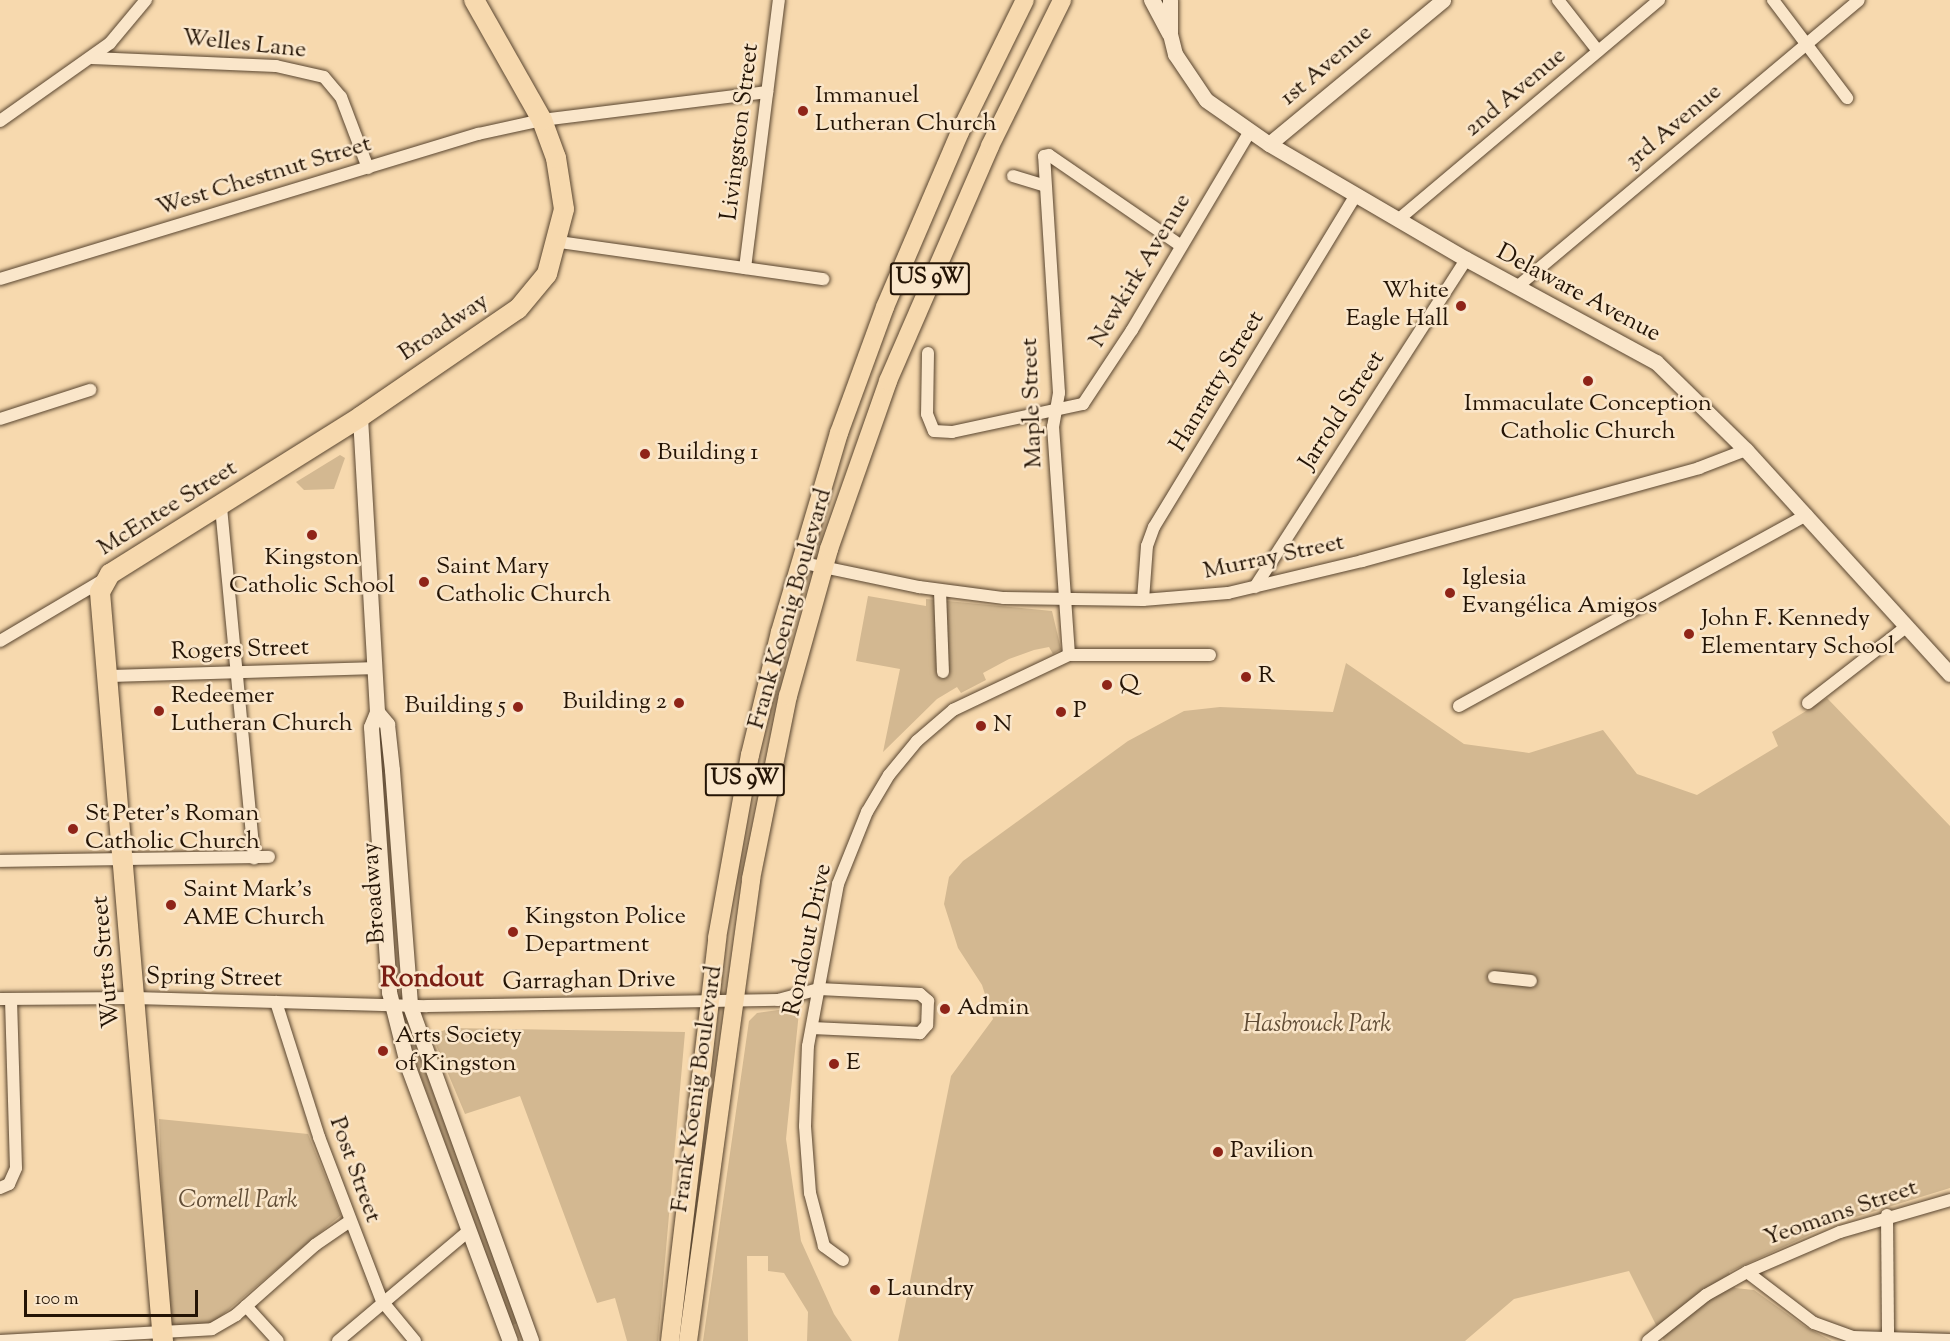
<!DOCTYPE html>
<meta charset="utf-8">
<style>
body{margin:0}
#map{position:relative;width:1950px;height:1341px;overflow:hidden;background:#f7d9ae;font-family:"Sorts Mill Goudy",serif}
div>[style]{position:absolute}
[style*='--x']{left:calc(var(--x)*1px);top:calc(var(--y)*1px);width:calc(var(--w)*1px);rotate:calc(var(--a)*1deg)}
.green>*{inset:0;background:#d3b891}
.roads{filter:drop-shadow(0 0 2px #59452f) drop-shadow(0 0 2px #59452f)}
.minor>*{height:12px;margin:-6px;padding:0 6px;transform-origin:6px;border-radius:6px;background:#fae6ca}
.tertiary>*{height:15px;margin:-7.5px;padding:0 7.5px;transform-origin:7.5px;border-radius:7.5px;background:#fae6ca}
.secondary>*{height:16px;margin:-8px;padding:0 8px;transform-origin:8px;border-radius:8px;background:#fae6ca}
.primary>*{height:18px;margin:-9px;padding:0 9px;transform-origin:9px;border-radius:9px;background:#f7d9ae}
.trunk>*{height:20px;margin:-10px;padding:0 10px;transform-origin:10px;border-radius:10px;background:#f7d9ae}
.dots>*{width:16px;height:16px;translate:-50% -50%;box-sizing:border-box;border:3px solid #fae6ca;border-radius:50%}
span{translate:-50% -50%;white-space:nowrap;text-align:center;line-height:1.15;-webkit-text-stroke:5px #fae6ca;paint-order:stroke}
.shield-label span{padding:2px 4px;background:#fae6ca;border:2px solid;border-radius:4px;-webkit-text-stroke-width:0}
.shield-label{font-size:22px;color:#241405;font-weight:700}
.street-label{font-size:24px;color:#241405}
.poi-label{font-size:24px;color:#241405}
.left{translate:0 -50%;text-align:left}
.right{translate:-100% -50%;text-align:right}
.park-label{font-size:24px;color:#614d36;font-style:italic}
.quarter-label{font-size:27px;color:#7a1f14;font-weight:700}
.scale{position:absolute;left:24px;top:1290px;width:174px;height:27px;box-sizing:border-box;border:3px solid #241405;border-top:0;padding-left:8px;font-size:18px;line-height:21px;white-space:nowrap;color:#241405;-webkit-text-stroke:4px #fae6ca;paint-order:stroke}
</style>
<div id="map">
<div class="green">
<div style="clip-path:polygon(340px 455px,345px 458px,334px 489px,304px 490px,296px 482px)"></div>
<div style="clip-path:polygon(868px 596px,926px 606px,926px 599px,1052px 611px,1061px 649px,1053px 654px,1049px 647px,1034px 650px,1009px 659px,983px 673px,986px 680px,961px 693px,957px 687px,937px 699px,883px 752px,900px 669px,856px 661px)"></div>
<div style="clip-path:polygon(1346px 663px,1464px 744px,1529px 753px,1603px 730px,1637px 774px,1697px 795px,1778px 746px,1772px 732px,1827px 698px,1950px 826px,1950px 1188px,1833px 1224px,1729px 1272px,1735px 1288px,1754px 1290px,1804px 1326px,1832px 1341px,1664px 1341px,1629px 1271px,1514px 1299px,1465px 1341px,898px 1341px,951px 1076px,993px 1019px,982px 985px,958px 948px,944px 904px,949px 877px,963px 861px,1128px 741px,1184px 711px,1220px 707px,1333px 712px)"></div>
<div style="clip-path:polygon(793px 1008px,799px 1012px,786px 1139px,801px 1241px,834px 1314px,852px 1341px,807px 1341px,808px 1312px,784px 1273px,768px 1271px,768px 1256px,747px 1256px,748px 1341px,703px 1341px,749px 1021px,757px 1013px)"></div>
<div style="clip-path:polygon(451px 1028px,685px 1032px,658px 1341px,627px 1341px,615px 1298px,597px 1303px,520px 1096px,465px 1114px,434px 1040px,436px 1033px)"></div>
<div style="clip-path:polygon(414px 1040px,518px 1323px,512px 1325px,408px 1042px)"></div>
<div style="clip-path:polygon(159px 1119px,308px 1134px,341px 1215px,214px 1322px,167px 1328px)"></div>
</div>
<div class="roads">
<div class="minor">
<div style="--x:1558;--y:0;--w:65;--a:51.9"></div>
<div style="--x:1773;--y:0;--w:123;--a:52.9"></div>
<div style="--x:92;--y:58;--w:184;--a:2.5"></div>
<div style="--x:276;--y:66;--w:49;--a:12.9"></div>
<div style="--x:324;--y:77;--w:26;--a:50"></div>
<div style="--x:341;--y:97;--w:76;--a:69.2"></div>
<div style="--x:0;--y:121;--w:135;--a:-35.3"></div>
<div style="--x:110;--y:43;--w:56;--a:-50.1"></div>
<div style="--x:1013;--y:176;--w:31;--a:17"></div>
<div style="--x:1399;--y:219;--w:340;--a:-40.1"></div>
<div style="--x:559;--y:242;--w:267;--a:8"></div>
<div style="--x:745;--y:268;--w:270;--a:-82.8"></div>
<div style="--x:0;--y:279;--w:500;--a:-16.9"></div>
<div style="--x:478;--y:134;--w:66;--a:-12.3"></div>
<div style="--x:542;--y:120;--w:227;--a:-7.1"></div>
<div style="--x:1517;--y:287;--w:446;--a:-40"></div>
<div style="--x:928;--y:353;--w:61;--a:90.9"></div>
<div style="--x:927;--y:414;--w:18;--a:68"></div>
<div style="--x:934;--y:431;--w:18;--a:3"></div>
<div style="--x:952;--y:432;--w:134;--a:-12.1"></div>
<div style="--x:1083;--y:404;--w:89;--a:-56.5"></div>
<div style="--x:1132;--y:330;--w:229;--a:-59.3"></div>
<div style="--x:0;--y:419;--w:95;--a:-17.9"></div>
<div style="--x:221;--y:507;--w:353;--a:84.6"></div>
<div style="--x:799;--y:562;--w:123;--a:11.8"></div>
<div style="--x:919;--y:587;--w:86;--a:7.4"></div>
<div style="--x:1004;--y:598;--w:139;--a:0.8"></div>
<div style="--x:1143;--y:600;--w:85;--a:-4.7"></div>
<div style="--x:1228;--y:593;--w:138;--a:-13.4"></div>
<div style="--x:1362;--y:561;--w:350;--a:-15.4"></div>
<div style="--x:1699;--y:468;--w:50;--a:-21"></div>
<div style="--x:1255;--y:587;--w:390;--a:-57.2"></div>
<div style="--x:940;--y:591;--w:81;--a:87.9"></div>
<div style="--x:1143;--y:600;--w:54;--a:-85.8"></div>
<div style="--x:1147;--y:546;--w:20;--a:-70"></div>
<div style="--x:1154;--y:527;--w:389;--a:-58.7"></div>
<div style="--x:0;--y:641;--w:120;--a:-30.6"></div>
<div style="--x:1069;--y:655;--w:229;--a:-94"></div>
<div style="--x:1053;--y:427;--w:35;--a:-80"></div>
<div style="--x:1059;--y:393;--w:237;--a:-93.6"></div>
<div style="--x:1044;--y:156;--w:5;--a:-11"></div>
<div style="--x:1049;--y:155;--w:159;--a:34.5"></div>
<div style="--x:108;--y:676;--w:264;--a:-1.7"></div>
<div style="--x:1808;--y:703;--w:124;--a:-37.8"></div>
<div style="--x:1459;--y:706;--w:397;--a:-28.8"></div>
<div style="--x:0;--y:861;--w:269;--a:-0.9"></div>
<div style="--x:1494;--y:977;--w:37;--a:6"></div>
<div style="--x:0;--y:999;--w:135;--a:-0.4"></div>
<div style="--x:135;--y:998;--w:292;--a:1.6"></div>
<div style="--x:427;--y:1006;--w:351;--a:-1"></div>
<div style="--x:778;--y:1000;--w:42;--a:-15"></div>
<div style="--x:819;--y:989;--w:101;--a:2.8"></div>
<div style="--x:920;--y:994;--w:11;--a:41"></div>
<div style="--x:928;--y:1001;--w:24;--a:92"></div>
<div style="--x:927;--y:1025;--w:11;--a:131"></div>
<div style="--x:920;--y:1033;--w:108;--a:-177.3"></div>
<div style="--x:276;--y:1002;--w:142;--a:72.3"></div>
<div style="--x:319;--y:1137;--w:176;--a:69"></div>
<div style="--x:382;--y:1301;--w:52;--a:50.5"></div>
<div style="--x:0;--y:1188;--w:10;--a:-24"></div>
<div style="--x:9;--y:1184;--w:17;--a:-66"></div>
<div style="--x:16;--y:1168;--w:169;--a:-91.7"></div>
<div style="--x:1887;--y:1215;--w:126;--a:89.5"></div>
<div style="--x:843;--y:1260;--w:24;--a:-144"></div>
<div style="--x:824;--y:1246;--w:55;--a:-104.8"></div>
<div style="--x:810;--y:1193;--w:67;--a:-94.3"></div>
<div style="--x:805;--y:1126;--w:80;--a:-87.9"></div>
<div style="--x:808;--y:1046;--w:165;--a:-79.5"></div>
<div style="--x:838;--y:884;--w:78;--a:-68.1"></div>
<div style="--x:867;--y:812;--w:43;--a:-59.3"></div>
<div style="--x:889;--y:775;--w:44;--a:-50.5"></div>
<div style="--x:917;--y:741;--w:48;--a:-40.7"></div>
<div style="--x:953;--y:710;--w:128;--a:-25.4"></div>
<div style="--x:1069;--y:655;--w:141;--a:0"></div>
<div style="--x:1747;--y:1272;--w:101;--a:-23.3"></div>
<div style="--x:1840;--y:1232;--w:115;--a:-16.2"></div>
<div style="--x:246;--y:1306;--w:47;--a:47.6"></div>
<div style="--x:0;--y:1341;--w:212;--a:-3.2"></div>
<div style="--x:212;--y:1329;--w:28;--a:-30"></div>
<div style="--x:236;--y:1315;--w:106;--a:-41.5"></div>
<div style="--x:315;--y:1245;--w:42;--a:-34.4"></div>
<div style="--x:338;--y:1341;--w:172;--a:-40.1"></div>
<div style="--x:1648;--y:1341;--w:74;--a:-38.4"></div>
<div style="--x:1706;--y:1295;--w:47;--a:-29.3"></div>
<div style="--x:1747;--y:1272;--w:84;--a:37.3"></div>
<div style="--x:1814;--y:1323;--w:41;--a:19.7"></div>
<div style="--x:1853;--y:1337;--w:97;--a:1.8"></div>
</div>
<div class="tertiary">
<div style="--x:1170;--y:0;--w:34;--a:90"></div>
<div style="--x:1170;--y:34;--w:21;--a:76"></div>
<div style="--x:1175;--y:54;--w:55;--a:56"></div>
<div style="--x:1206;--y:100;--w:77;--a:34.9"></div>
<div style="--x:1269;--y:144;--w:228;--a:30.3"></div>
<div style="--x:1466;--y:259;--w:216;--a:28.5"></div>
<div style="--x:1656;--y:362;--w:126;--a:44.4"></div>
<div style="--x:1746;--y:450;--w:303;--a:47.7"></div>
<div style="--x:1269;--y:144;--w:226;--a:-39.6"></div>
<div style="--x:360;--y:417;--w:295;--a:86.7"></div>
<div style="--x:377;--y:712;--w:16;--a:112"></div>
<div style="--x:371;--y:727;--w:266;--a:86.1"></div>
<div style="--x:389;--y:992;--w:77;--a:75.8"></div>
<div style="--x:408;--y:1067;--w:292;--a:69.6"></div>
<div style="--x:377;--y:712;--w:16;--a:50"></div>
<div style="--x:387;--y:724;--w:46;--a:83.8"></div>
<div style="--x:392;--y:770;--w:237;--a:85.6"></div>
<div style="--x:410;--y:1006;--w:356;--a:70.1"></div>
</div>
<div class="secondary">
<div style="--x:1152;--y:0;--w:38;--a:62"></div>
</div>
<div class="primary">
<div style="--x:670;--y:1341;--w:406;--a:-83.3"></div>
<div style="--x:717;--y:938;--w:186;--a:-79.8"></div>
<div style="--x:750;--y:755;--w:127;--a:-76.3"></div>
<div style="--x:780;--y:632;--w:208;--a:-73.5"></div>
<div style="--x:839;--y:433;--w:134;--a:-69.9"></div>
<div style="--x:885;--y:307;--w:190;--a:-66.8"></div>
<div style="--x:960;--y:132;--w:147;--a:-63.8"></div>
<div style="--x:688;--y:1341;--w:466;--a:-82.2"></div>
<div style="--x:751;--y:879;--w:187;--a:-78.6"></div>
<div style="--x:788;--y:696;--w:153;--a:-74.4"></div>
<div style="--x:829;--y:549;--w:178;--a:-70.6"></div>
<div style="--x:888;--y:381;--w:256;--a:-66.5"></div>
<div style="--x:990;--y:146;--w:163;--a:-63.7"></div>
</div>
<div class="trunk">
<div style="--x:163;--y:1341;--w:752;--a:-94.81"></div>
<div style="--x:100;--y:592;--w:21;--a:-61"></div>
<div style="--x:110;--y:574;--w:295;--a:-32.1"></div>
<div style="--x:360;--y:417;--w:191;--a:-34.4"></div>
<div style="--x:518;--y:309;--w:45;--a:-50.4"></div>
<div style="--x:547;--y:274;--w:67;--a:-75.3"></div>
<div style="--x:564;--y:209;--w:52;--a:-98.9"></div>
<div style="--x:556;--y:158;--w:40;--a:-110.2"></div>
<div style="--x:542;--y:120;--w:138;--a:-119.5"></div>
</div>
</div>
<div class="dots">
<div style="left:803px;top:111px;background:#8f2418"></div>
<div style="left:1461px;top:306px;background:#8f2418"></div>
<div style="left:1588px;top:381px;background:#8f2418"></div>
<div style="left:645px;top:454px;background:#8f2418"></div>
<div style="left:312px;top:535px;background:#8f2418"></div>
<div style="left:424px;top:582px;background:#8f2418"></div>
<div style="left:1450px;top:593px;background:#8f2418"></div>
<div style="left:1689px;top:634px;background:#8f2418"></div>
<div style="left:1246px;top:677px;background:#8f2418"></div>
<div style="left:1107px;top:685px;background:#8f2418"></div>
<div style="left:679px;top:703px;background:#8f2418"></div>
<div style="left:518px;top:707px;background:#8f2418"></div>
<div style="left:159px;top:711px;background:#8f2418"></div>
<div style="left:1061px;top:712px;background:#8f2418"></div>
<div style="left:981px;top:726px;background:#8f2418"></div>
<div style="left:73px;top:829px;background:#8f2418"></div>
<div style="left:171px;top:905px;background:#8f2418"></div>
<div style="left:513px;top:932px;background:#8f2418"></div>
<div style="left:945px;top:1009px;background:#8f2418"></div>
<div style="left:383px;top:1051px;background:#8f2418"></div>
<div style="left:834px;top:1064px;background:#8f2418"></div>
<div style="left:1218px;top:1152px;background:#8f2418"></div>
<div style="left:875px;top:1290px;background:#8f2418"></div>
</div>
<div class="shield-label">
<span style="left:930px;top:279px">US 9W</span>
<span style="left:745px;top:780px">US 9W</span>
</div>
<div class="street-label">
<span style="left:244px;top:45px;rotate:6deg">Welles Lane</span>
<span style="left:1327px;top:66px;rotate:-40deg">1st Avenue</span>
<span style="left:1516px;top:93px;rotate:-40deg">2nd Avenue</span>
<span style="left:1674px;top:127px;rotate:-40deg">3rd Avenue</span>
<span style="left:741px;top:132px;rotate:-83deg">Livingston Street</span>
<span style="left:264px;top:177px;rotate:-17deg">West Chestnut Street</span>
<span style="left:1141px;top:271px;rotate:-59deg">Newkirk Avenue</span>
<span style="left:1578px;top:294px;rotate:28deg">Delaware Avenue</span>
<span style="left:444px;top:328px;rotate:-34deg">Broadway</span>
<span style="left:1218px;top:382px;rotate:-59deg">Hanratty Street</span>
<span style="left:1033px;top:403px;rotate:-92deg">Maple Street</span>
<span style="left:1343px;top:411px;rotate:-57deg">Jarrold Street</span>
<span style="left:168px;top:509px;rotate:-32deg">McEntee Street</span>
<span style="left:1274px;top:558px;rotate:-12deg">Murray Street</span>
<span style="left:791px;top:609px;rotate:-74deg">Frank Koenig Boulevard</span>
<span style="left:240px;top:651px;rotate:-2deg">Rogers Street</span>
<span style="left:375px;top:893px;rotate:-94deg">Broadway</span>
<span style="left:809px;top:940px;rotate:-78deg">Rondout Drive</span>
<span style="left:107px;top:962px;rotate:-95deg">Wurts Street</span>
<span style="left:214px;top:979px;rotate:1deg">Spring Street</span>
<span style="left:589px;top:982px;rotate:-1deg">Garraghan Drive</span>
<span style="left:698px;top:1089px;rotate:-82deg">Frank Koenig Boulevard</span>
<span style="left:354px;top:1170px;rotate:70deg">Post Street</span>
<span style="left:1841px;top:1214px;rotate:-19deg">Yeomans Street</span>
</div>
<div class="poi-label">
<span class="left" style="left:815px;top:111px">Immanuel<br>Lutheran Church</span>
<span class="right" style="left:1449px;top:306px">White<br>Eagle Hall</span>
<span style="left:1588px;top:419px">Immaculate Conception<br>Catholic Church</span>
<span class="left" style="left:657px;top:454px">Building 1</span>
<span style="left:312px;top:573px">Kingston<br>Catholic School</span>
<span class="left" style="left:436px;top:582px">Saint Mary<br>Catholic Church</span>
<span class="left" style="left:1462px;top:593px">Iglesia<br>Evangélica Amigos</span>
<span class="left" style="left:1701px;top:634px">John F. Kennedy<br>Elementary School</span>
<span class="left" style="left:1258px;top:677px">R</span>
<span class="left" style="left:1119px;top:685px">Q</span>
<span class="left" style="left:171px;top:711px">Redeemer<br>Lutheran Church</span>
<span class="right" style="left:667px;top:703px">Building 2</span>
<span class="right" style="left:506px;top:707px">Building 5</span>
<span class="left" style="left:1073px;top:712px">P</span>
<span class="left" style="left:993px;top:726px">N</span>
<span class="left" style="left:85px;top:829px">St Peter's Roman<br>Catholic Church</span>
<span class="left" style="left:183px;top:905px">Saint Mark's<br>AME Church</span>
<span class="left" style="left:525px;top:932px">Kingston Police<br>Department</span>
<span class="left" style="left:957px;top:1009px">Admin</span>
<span class="left" style="left:395px;top:1051px">Arts Society<br>of Kingston</span>
<span class="left" style="left:846px;top:1064px">E</span>
<span class="left" style="left:1230px;top:1152px">Pavilion</span>
<span class="left" style="left:887px;top:1290px">Laundry</span>
</div>
<div class="park-label">
<span style="left:1317px;top:1026px">Hasbrouck Park</span>
<span style="left:238px;top:1202px">Cornell Park</span>
</div>
<div class="quarter-label">
<span style="left:432px;top:980px">Rondout</span>
</div>
<div class="scale">100 m</div>
</div>
